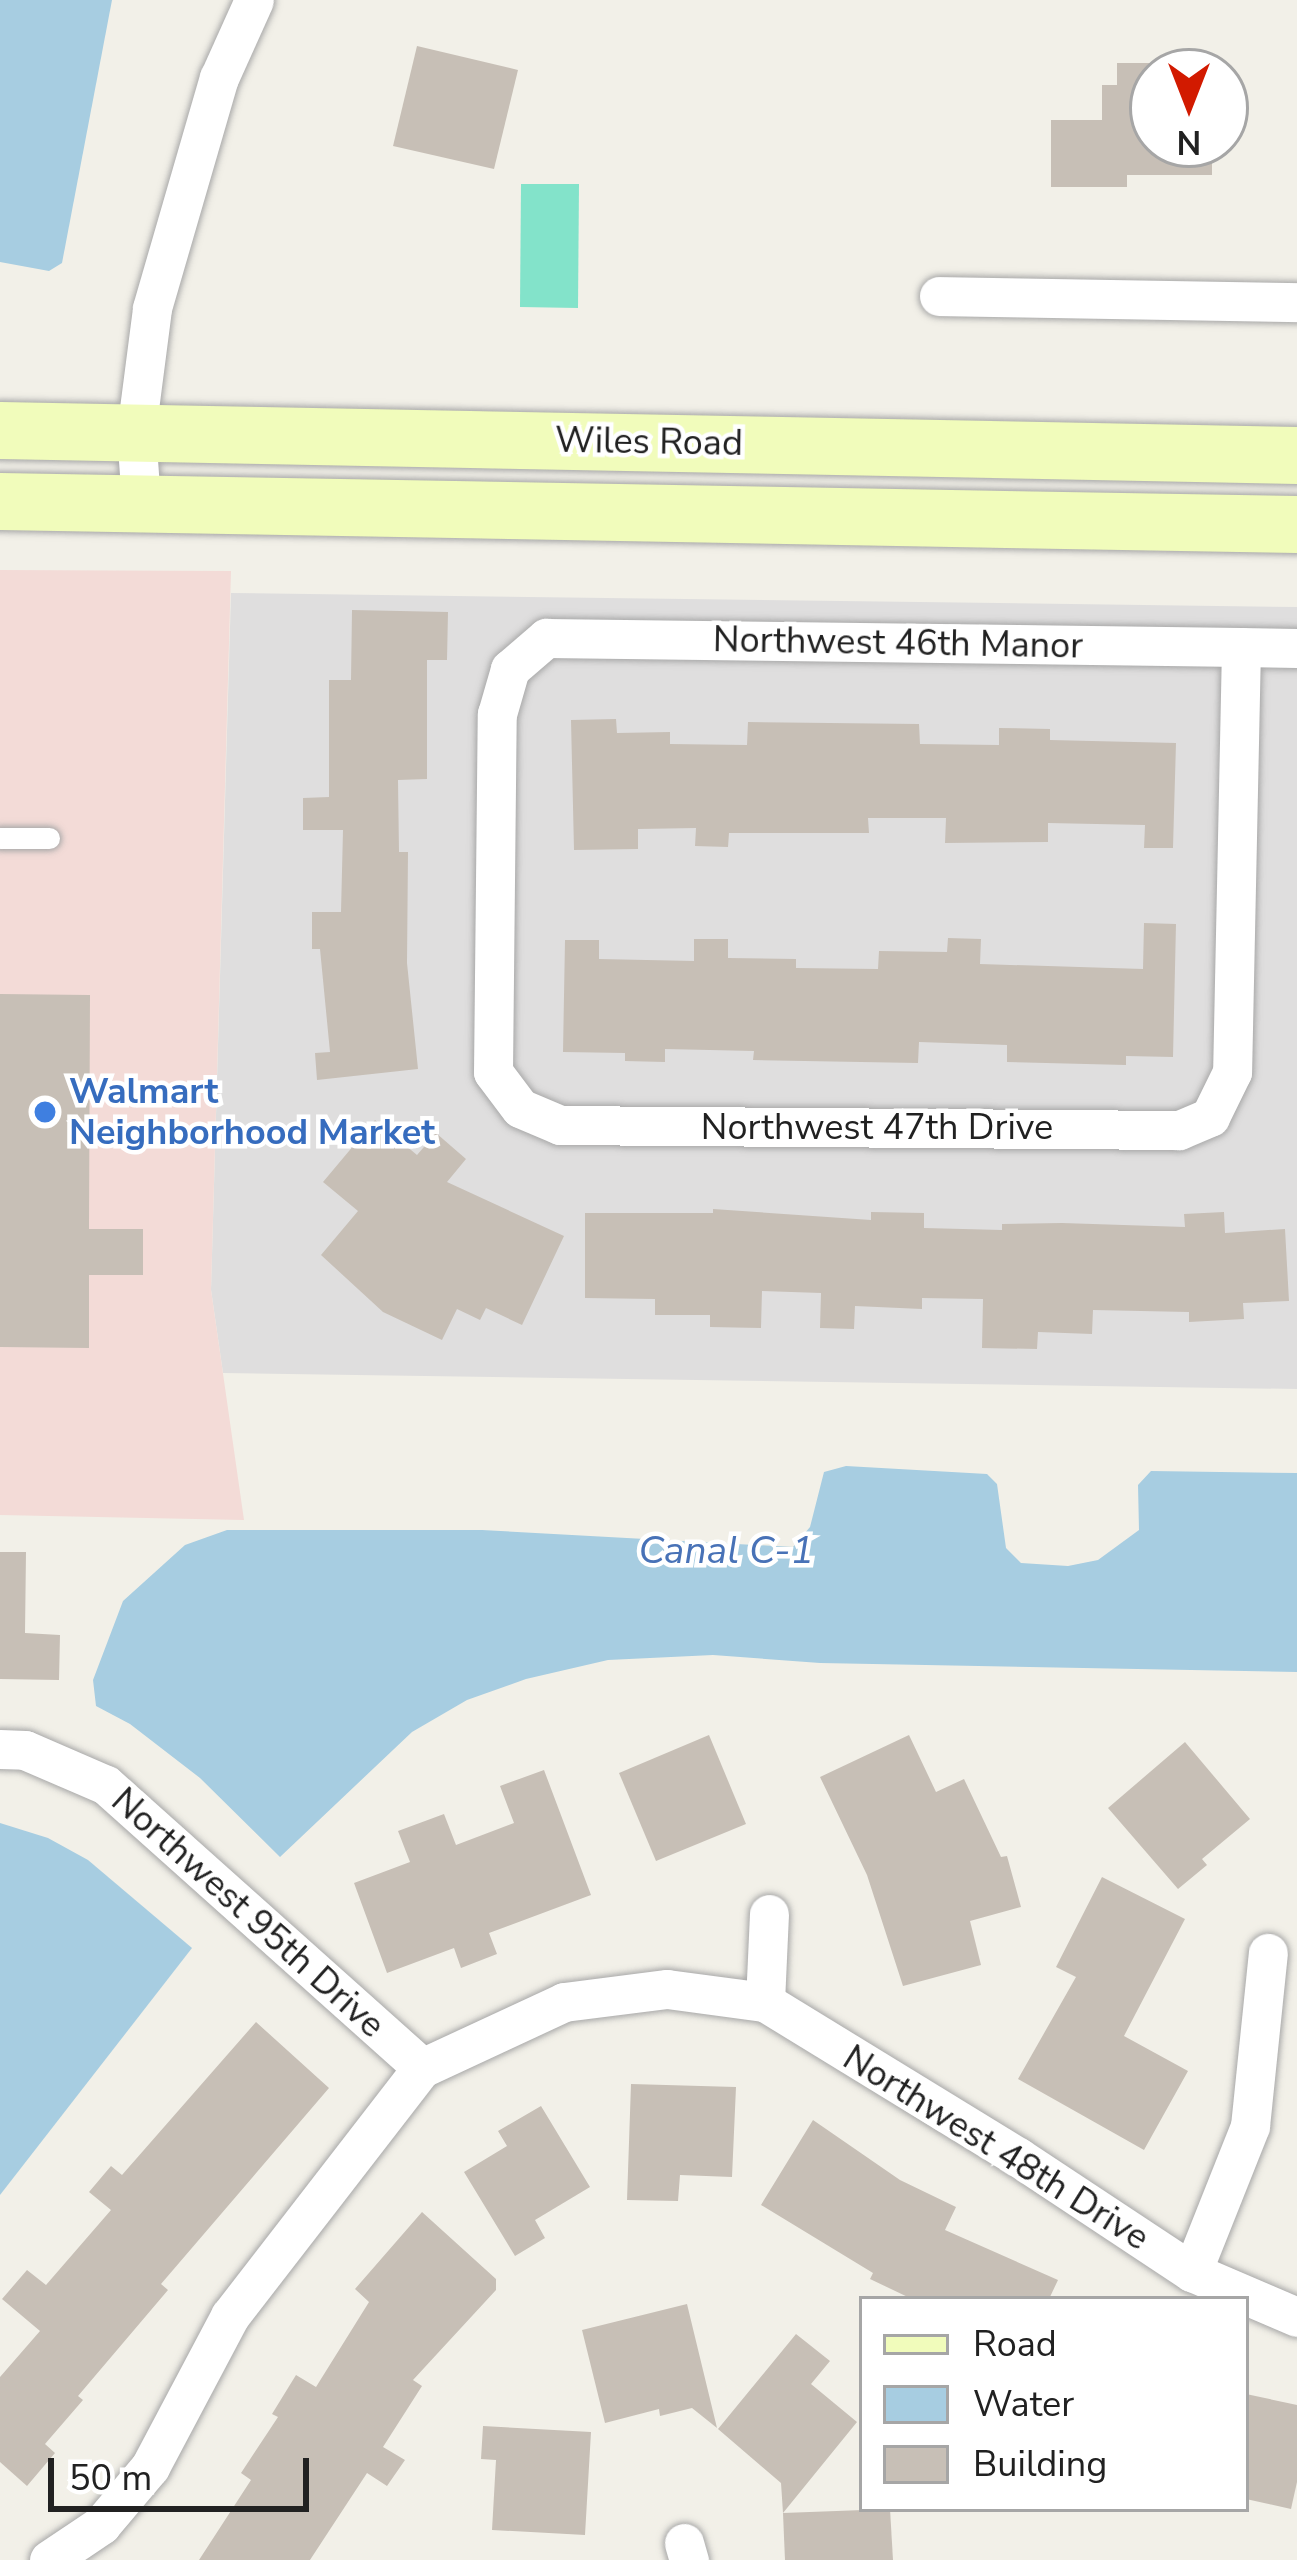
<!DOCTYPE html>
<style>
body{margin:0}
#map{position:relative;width:1297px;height:2560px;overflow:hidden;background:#f2f0e8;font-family:"Nunito Sans",sans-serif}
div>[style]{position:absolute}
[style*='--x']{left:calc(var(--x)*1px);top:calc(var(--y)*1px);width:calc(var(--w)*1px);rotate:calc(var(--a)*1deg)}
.residential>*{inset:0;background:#dfdede}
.commercial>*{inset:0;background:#f3dbd7}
.pitch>*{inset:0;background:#83e3ca}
.water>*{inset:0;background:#a7cde1}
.building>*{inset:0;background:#c7bfb6}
.roads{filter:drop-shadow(0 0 3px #a8a8a8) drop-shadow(0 0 3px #a8a8a8)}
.service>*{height:21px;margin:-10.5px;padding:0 10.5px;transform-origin:10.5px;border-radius:10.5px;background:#fff}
.minor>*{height:39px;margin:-19.5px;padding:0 19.5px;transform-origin:19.5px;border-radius:19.5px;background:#fff}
.secondary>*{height:57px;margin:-28.5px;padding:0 28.5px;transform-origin:28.5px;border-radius:28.5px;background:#f1fcbb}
.dots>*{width:33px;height:33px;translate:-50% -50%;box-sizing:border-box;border:6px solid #fff;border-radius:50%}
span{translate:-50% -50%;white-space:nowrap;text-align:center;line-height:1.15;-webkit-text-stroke:9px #fff;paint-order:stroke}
.street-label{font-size:36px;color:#212121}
.shop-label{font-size:36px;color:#366cbe;font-weight:700}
.left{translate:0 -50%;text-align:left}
.water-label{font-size:39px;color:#4872b7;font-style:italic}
.legend{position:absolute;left:859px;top:2296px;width:390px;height:216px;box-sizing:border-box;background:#fff;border:3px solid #a6a6a6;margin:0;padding:15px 21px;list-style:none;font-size:36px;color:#212121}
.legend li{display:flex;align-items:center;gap:24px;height:60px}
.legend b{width:60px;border:3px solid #a6a6a6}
.north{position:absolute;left:1129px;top:48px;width:120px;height:120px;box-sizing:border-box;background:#fff;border:3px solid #a6a6a6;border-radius:50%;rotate:180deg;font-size:33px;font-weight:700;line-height:48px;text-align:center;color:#212121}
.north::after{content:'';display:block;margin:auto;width:42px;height:54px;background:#d21a00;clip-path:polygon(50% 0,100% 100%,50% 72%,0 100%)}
.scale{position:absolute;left:48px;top:2458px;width:261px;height:54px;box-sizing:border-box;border:6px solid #212121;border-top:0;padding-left:15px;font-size:36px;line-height:42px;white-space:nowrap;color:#212121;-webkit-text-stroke:9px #fff;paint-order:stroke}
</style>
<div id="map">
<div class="residential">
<div style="clip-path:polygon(231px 593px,1297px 607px,1297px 1389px,223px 1373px,211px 1290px)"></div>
</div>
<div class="commercial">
<div style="clip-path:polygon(0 570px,231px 571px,211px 1290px,244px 1520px,0 1515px)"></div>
</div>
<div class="pitch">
<div style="clip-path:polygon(521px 184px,579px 184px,578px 308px,520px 307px)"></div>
</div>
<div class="water">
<div style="clip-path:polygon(0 0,112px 0,62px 263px,49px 271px,0 262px)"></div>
<div style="clip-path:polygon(846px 1466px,987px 1474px,997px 1484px,1006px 1548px,1021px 1563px,1068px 1566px,1098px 1560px,1139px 1530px,1138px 1485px,1151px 1471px,1297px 1473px,1297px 1672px,820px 1663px,713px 1655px,608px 1660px,526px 1679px,467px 1700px,412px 1732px,280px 1857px,200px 1778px,130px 1724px,96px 1706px,93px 1680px,123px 1601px,185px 1545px,227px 1530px,482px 1530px,793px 1547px,810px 1527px,824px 1472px)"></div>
<div style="clip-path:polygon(0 1823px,48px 1838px,88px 1860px,192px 1948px,0 2195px)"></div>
</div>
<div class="building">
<div style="clip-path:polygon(417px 46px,518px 70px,494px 169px,393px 146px)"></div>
<div style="clip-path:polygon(1117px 63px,1153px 63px,1153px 144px,1212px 144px,1212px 175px,1127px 175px,1127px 187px,1051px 187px,1051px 120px,1102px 120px,1102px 85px,1117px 85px)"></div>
<div style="clip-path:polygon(352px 610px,448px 612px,447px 660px,427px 660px,427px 779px,398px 780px,399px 852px,408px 852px,407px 963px,418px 1069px,317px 1080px,315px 1053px,330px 1052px,320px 949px,312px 949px,312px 912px,341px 912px,343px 830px,303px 830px,303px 798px,329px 797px,329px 680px,351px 680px)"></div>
<div style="clip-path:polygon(616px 719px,617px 733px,670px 732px,670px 744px,747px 745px,748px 722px,919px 724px,920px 744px,999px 745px,999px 728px,1050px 729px,1050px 740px,1176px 743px,1173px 848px,1144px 848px,1145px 825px,1048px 823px,1048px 842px,945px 843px,946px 818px,868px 818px,869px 833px,729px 833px,728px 847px,695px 846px,696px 828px,638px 829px,638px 849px,574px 850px,571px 720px)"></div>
<div style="clip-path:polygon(1144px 923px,1176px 924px,1173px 1057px,1126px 1056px,1126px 1065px,1007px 1062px,1007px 1045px,919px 1042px,918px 1063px,753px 1060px,754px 1051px,665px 1049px,665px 1062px,625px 1061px,625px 1053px,563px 1052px,565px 940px,599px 940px,599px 959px,694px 961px,694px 939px,728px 939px,728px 958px,796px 959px,796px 968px,878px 969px,879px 951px,947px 952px,948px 938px,981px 939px,980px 964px,1143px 969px)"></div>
<div style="clip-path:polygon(0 994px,90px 995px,89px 1229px,143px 1229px,143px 1275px,89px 1275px,89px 1348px,0 1347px)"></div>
<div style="clip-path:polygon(375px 1120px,417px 1155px,436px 1133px,466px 1159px,447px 1182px,564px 1236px,522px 1325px,486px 1308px,480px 1320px,457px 1309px,442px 1340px,383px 1312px,321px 1255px,358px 1211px,323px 1182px)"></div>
<div style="clip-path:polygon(713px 1209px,871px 1220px,871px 1212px,924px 1213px,924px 1228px,1002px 1230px,1002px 1224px,1062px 1223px,1185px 1227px,1184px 1214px,1224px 1212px,1225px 1233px,1285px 1229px,1289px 1301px,1243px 1303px,1244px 1319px,1189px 1322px,1189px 1312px,1093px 1310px,1092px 1334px,1038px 1332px,1037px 1349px,982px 1348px,983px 1299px,922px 1298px,922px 1309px,855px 1306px,854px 1329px,820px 1328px,821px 1293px,762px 1291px,761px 1328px,710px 1327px,710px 1315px,655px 1315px,655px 1299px,585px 1298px,585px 1213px,713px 1213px)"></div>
<div style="clip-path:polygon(0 1552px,26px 1552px,25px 1633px,60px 1635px,59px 1680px,0 1679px)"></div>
<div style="clip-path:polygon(709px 1735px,746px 1824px,656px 1861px,619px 1773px)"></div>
<div style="clip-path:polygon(909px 1735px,936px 1792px,964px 1779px,1001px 1857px,1007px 1856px,1021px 1907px,970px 1921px,981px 1965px,903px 1986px,867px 1875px,820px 1777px)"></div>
<div style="clip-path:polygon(1185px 1742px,1250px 1819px,1202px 1859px,1207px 1865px,1178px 1889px,1108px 1808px)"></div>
<div style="clip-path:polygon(544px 1770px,591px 1895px,489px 1933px,497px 1954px,461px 1968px,454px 1948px,387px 1973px,354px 1883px,410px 1862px,398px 1831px,444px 1814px,456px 1845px,514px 1823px,500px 1786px)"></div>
<div style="clip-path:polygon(1102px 1877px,1185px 1919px,1124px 2036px,1188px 2071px,1144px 2150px,1018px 2079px,1076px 1977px,1056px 1967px)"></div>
<div style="clip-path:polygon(256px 2022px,329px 2088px,161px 2284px,168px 2290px,78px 2396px,83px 2400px,45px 2444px,55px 2453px,27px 2486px,0 2462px,0 2377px,40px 2331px,2px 2299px,27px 2270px,46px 2285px,111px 2210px,89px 2192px,111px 2166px,122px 2175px)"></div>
<div style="clip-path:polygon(631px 2084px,736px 2087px,732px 2177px,680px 2175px,678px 2201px,627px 2200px)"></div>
<div style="clip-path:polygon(541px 2106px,590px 2187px,535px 2220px,545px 2238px,515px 2256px,464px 2172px,507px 2146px,498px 2131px)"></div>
<div style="clip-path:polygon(813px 2120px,900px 2180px,956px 2207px,945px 2230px,1058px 2280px,1049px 2299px,912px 2299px,870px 2279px,873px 2273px,761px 2205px)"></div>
<div style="clip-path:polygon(422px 2212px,496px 2279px,496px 2290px,413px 2380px,422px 2386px,383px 2447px,405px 2460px,387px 2486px,367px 2473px,310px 2560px,199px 2560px,251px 2480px,241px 2473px,278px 2417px,272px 2414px,296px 2375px,316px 2387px,369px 2302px,355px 2289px)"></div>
<div style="clip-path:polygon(687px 2304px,717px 2428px,692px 2408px,660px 2416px,659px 2409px,605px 2423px,582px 2330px)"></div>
<div style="clip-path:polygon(796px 2334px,830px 2361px,811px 2384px,857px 2422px,783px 2513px,781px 2483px,718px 2429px)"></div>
<div style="clip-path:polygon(1246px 2394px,1297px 2405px,1297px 2482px,1291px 2509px,1246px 2499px)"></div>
<div style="clip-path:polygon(483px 2426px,591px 2432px,585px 2535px,492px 2530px,496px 2460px,481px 2459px)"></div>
<div style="clip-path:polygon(890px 2509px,893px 2560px,785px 2560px,783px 2513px)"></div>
</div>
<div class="roads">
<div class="service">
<div style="--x:0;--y:838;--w:49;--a:0"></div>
</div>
<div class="minor">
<div style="--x:939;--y:296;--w:358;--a:1"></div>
<div style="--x:141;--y:502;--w:70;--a:-94.1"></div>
<div style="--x:136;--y:432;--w:125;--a:-82.6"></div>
<div style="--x:152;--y:308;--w:240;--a:-73.8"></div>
<div style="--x:219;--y:78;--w:85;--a:-65.8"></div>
<div style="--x:1241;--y:647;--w:425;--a:91.2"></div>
<div style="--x:1232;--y:1072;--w:50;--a:116.1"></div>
<div style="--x:1210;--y:1117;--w:34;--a:157"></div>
<div style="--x:1179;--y:1130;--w:619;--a:-179.54"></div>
<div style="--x:560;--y:1125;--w:43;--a:-157"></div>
<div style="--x:520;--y:1108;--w:45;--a:-126.9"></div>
<div style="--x:493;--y:1072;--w:358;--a:-89.4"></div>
<div style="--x:497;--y:714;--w:47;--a:-73.9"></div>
<div style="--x:510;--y:669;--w:48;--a:-40.7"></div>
<div style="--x:546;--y:638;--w:695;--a:0.74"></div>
<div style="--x:1241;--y:647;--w:56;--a:1"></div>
<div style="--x:0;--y:1749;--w:25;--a:2"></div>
<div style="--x:25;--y:1750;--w:88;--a:23.4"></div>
<div style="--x:106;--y:1785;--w:424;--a:41.8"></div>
<div style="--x:765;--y:2002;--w:88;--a:-87.4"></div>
<div style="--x:1192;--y:2272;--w:157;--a:-68.3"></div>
<div style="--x:1250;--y:2126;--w:174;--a:-84.1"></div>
<div style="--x:684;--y:2543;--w:18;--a:74"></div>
<div style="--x:49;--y:2560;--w:63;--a:-33.9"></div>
<div style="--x:101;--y:2525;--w:76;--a:-49.8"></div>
<div style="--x:150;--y:2467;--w:171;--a:-62.1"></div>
<div style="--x:230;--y:2316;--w:314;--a:-52.3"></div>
<div style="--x:422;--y:2068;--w:157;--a:-24.9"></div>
<div style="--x:564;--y:2002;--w:104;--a:-7.2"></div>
<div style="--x:667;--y:1989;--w:99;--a:7.6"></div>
<div style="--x:765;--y:2002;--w:297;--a:31.5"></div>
<div style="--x:1018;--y:2157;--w:209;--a:33.5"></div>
<div style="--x:1192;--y:2272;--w:114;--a:23.2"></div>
</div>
<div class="secondary">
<div style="--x:0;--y:430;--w:1297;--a:1.1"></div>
<div style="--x:0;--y:501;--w:1297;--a:1.02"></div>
</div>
</div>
<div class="dots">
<div style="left:45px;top:1112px;background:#3f7fe0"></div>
</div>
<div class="street-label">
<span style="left:649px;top:442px;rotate:1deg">Wiles Road</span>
<span style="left:898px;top:643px;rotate:1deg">Northwest 46th Manor</span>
<span style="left:877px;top:1128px">Northwest 47th Drive</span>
<span style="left:248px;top:1913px;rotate:42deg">Northwest 95th Drive</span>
<span style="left:996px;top:2148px;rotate:32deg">Northwest 48th Drive</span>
</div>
<div class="shop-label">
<span class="left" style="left:69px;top:1112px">Walmart<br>Neighborhood Market</span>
</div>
<div class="water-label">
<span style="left:726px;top:1551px">Canal C-1</span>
</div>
<ul class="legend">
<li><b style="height:15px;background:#f1fcbb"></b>Road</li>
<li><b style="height:33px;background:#a7cde1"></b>Water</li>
<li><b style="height:33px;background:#c7bfb6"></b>Building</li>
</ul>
<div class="north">N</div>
<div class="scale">50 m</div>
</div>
